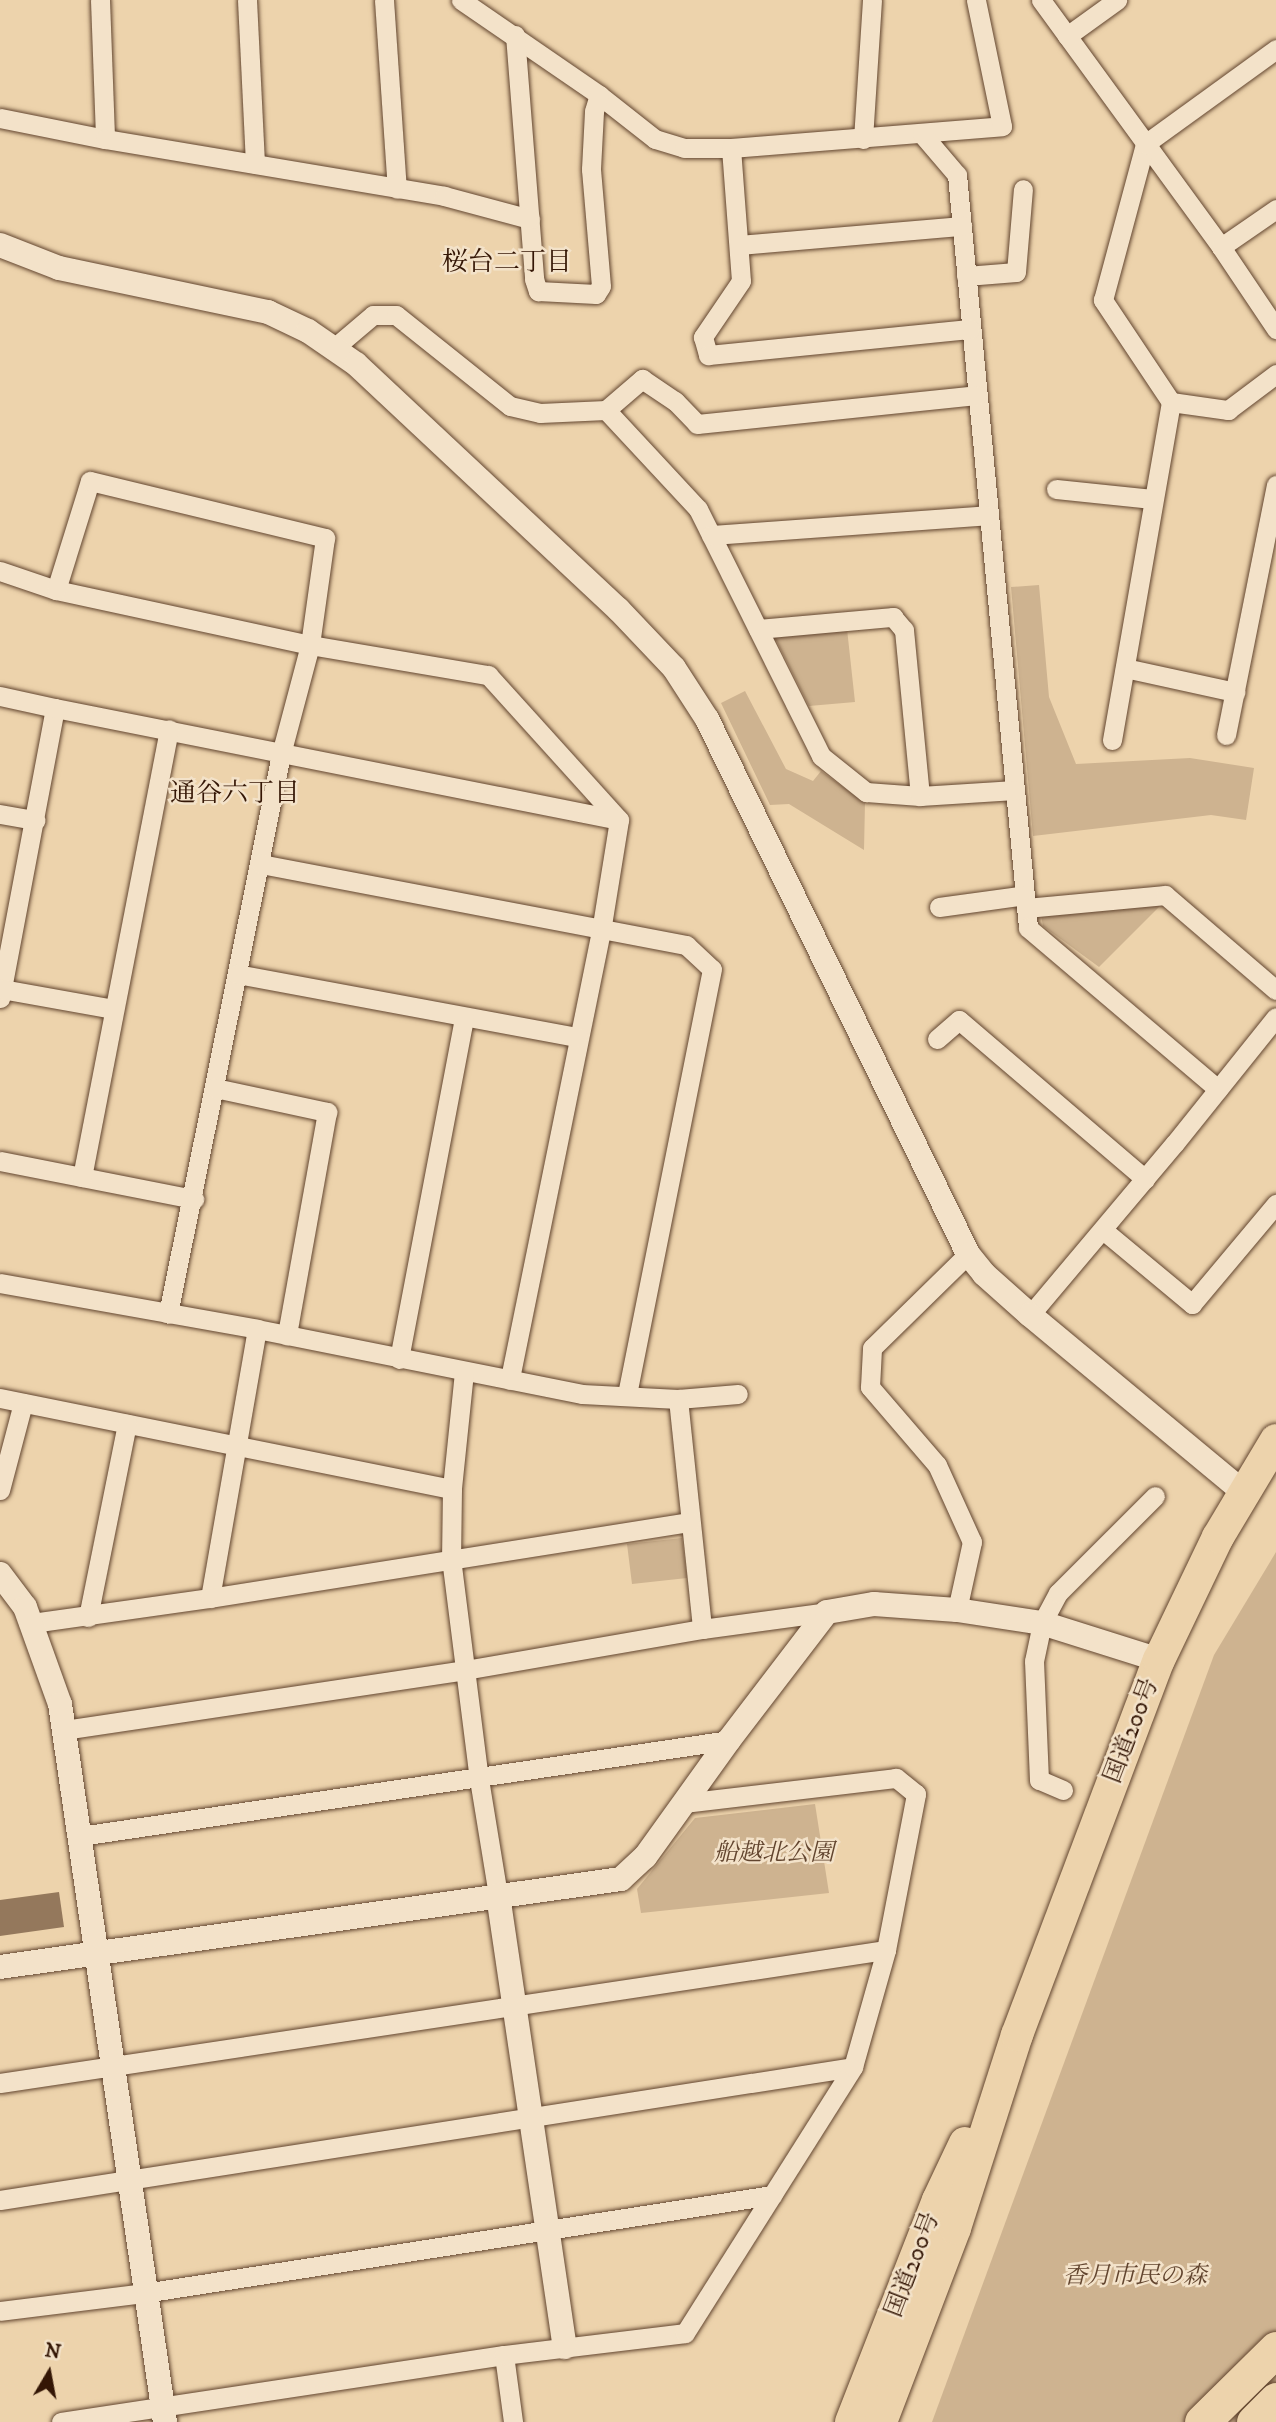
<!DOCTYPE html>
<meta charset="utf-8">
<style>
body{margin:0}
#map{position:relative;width:1276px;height:2422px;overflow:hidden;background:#edd3ac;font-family:"IM FELL DW Pica","Noto Serif JP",serif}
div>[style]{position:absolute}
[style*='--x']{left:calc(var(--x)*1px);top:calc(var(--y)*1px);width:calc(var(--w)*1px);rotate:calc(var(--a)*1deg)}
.green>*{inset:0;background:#ceb390}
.building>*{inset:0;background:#94785c}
.roads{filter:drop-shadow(0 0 2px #62452f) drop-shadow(0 0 2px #62452f)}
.minor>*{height:19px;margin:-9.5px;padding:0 9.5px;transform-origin:9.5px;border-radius:9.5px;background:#f3e2c9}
.tertiary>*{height:24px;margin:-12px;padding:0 12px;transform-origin:12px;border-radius:12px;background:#f3e2c9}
.trunk>*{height:32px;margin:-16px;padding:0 16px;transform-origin:16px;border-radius:16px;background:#edd3ac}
.motorway>*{height:35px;margin:-17.5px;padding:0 17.5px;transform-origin:17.5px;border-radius:17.5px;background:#edd3ac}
span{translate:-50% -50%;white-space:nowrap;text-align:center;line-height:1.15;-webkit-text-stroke:5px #f3e2c9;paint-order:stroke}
.street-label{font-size:24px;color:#341605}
.park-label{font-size:24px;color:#62452f;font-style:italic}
.neighbourhood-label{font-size:26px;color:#341605}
.north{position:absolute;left:14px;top:2338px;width:70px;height:70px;-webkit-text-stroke:5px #f3e2c9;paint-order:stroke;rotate:10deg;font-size:19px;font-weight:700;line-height:28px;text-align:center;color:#341605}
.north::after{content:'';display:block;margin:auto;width:24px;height:32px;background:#341605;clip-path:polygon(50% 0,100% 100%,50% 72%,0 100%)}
</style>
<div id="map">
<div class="green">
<div style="clip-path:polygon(1039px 585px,1049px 697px,1076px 764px,1190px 758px,1254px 768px,1246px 820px,1211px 815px,1033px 836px,1011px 587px)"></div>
<div style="clip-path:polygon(847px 629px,855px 702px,809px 706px,774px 636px)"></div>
<div style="clip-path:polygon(745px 691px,786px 769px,813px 781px,821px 771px,865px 803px,864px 850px,789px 804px,770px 805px,721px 703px)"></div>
<div style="clip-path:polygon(1163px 903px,1099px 967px,1043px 926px,1041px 915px)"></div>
<div style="clip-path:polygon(682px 1538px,687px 1578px,632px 1584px,627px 1544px)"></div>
<div style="clip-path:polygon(1276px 1552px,1276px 2422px,932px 2422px,1214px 1655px)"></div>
<div style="clip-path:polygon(815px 1804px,829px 1893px,641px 1913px,637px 1889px,695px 1818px)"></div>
</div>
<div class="building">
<div style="clip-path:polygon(59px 1892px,64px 1927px,0 1936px,0 1900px)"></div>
</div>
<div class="roads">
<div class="minor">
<div style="--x:100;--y:0;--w:139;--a:87.9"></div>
<div style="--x:247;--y:0;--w:164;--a:87.2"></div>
<div style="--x:384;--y:0;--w:189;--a:86.1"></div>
<div style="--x:461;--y:0;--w:168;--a:34.5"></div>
<div style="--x:599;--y:95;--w:71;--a:38.2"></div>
<div style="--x:655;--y:139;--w:30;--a:17"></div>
<div style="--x:684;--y:148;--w:47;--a:0"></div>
<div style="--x:731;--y:148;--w:272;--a:-4.6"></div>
<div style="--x:1002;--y:126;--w:129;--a:-101.7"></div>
<div style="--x:1041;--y:0;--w:306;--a:53.9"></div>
<div style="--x:1221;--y:247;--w:99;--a:56.1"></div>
<div style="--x:515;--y:35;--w:245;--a:85.5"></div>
<div style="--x:534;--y:279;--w:13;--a:72"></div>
<div style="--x:538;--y:291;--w:58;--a:3"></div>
<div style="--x:596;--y:294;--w:9;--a:-58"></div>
<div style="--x:601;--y:286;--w:117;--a:-94.9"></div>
<div style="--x:591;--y:169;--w:58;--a:-87"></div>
<div style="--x:594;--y:111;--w:17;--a:-73"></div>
<div style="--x:1067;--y:36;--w:62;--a:-35.8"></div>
<div style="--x:0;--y:118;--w:107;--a:11.3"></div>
<div style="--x:105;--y:139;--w:344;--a:9.5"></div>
<div style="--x:444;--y:196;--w:89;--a:15"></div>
<div style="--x:922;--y:134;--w:54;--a:49.5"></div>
<div style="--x:957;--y:175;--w:756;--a:84.61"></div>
<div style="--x:1028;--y:928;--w:249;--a:40.3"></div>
<div style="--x:863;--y:139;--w:139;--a:-86.3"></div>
<div style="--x:731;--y:148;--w:133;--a:85.7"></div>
<div style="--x:741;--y:281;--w:68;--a:124.2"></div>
<div style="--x:703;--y:337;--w:19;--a:74"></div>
<div style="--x:708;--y:355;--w:263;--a:-5.7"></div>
<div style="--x:739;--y:245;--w:224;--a:-4.9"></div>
<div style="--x:1221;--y:247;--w:67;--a:-34.6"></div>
<div style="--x:966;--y:276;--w:50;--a:-4.6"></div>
<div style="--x:1016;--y:272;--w:83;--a:-85.2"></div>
<div style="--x:334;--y:348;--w:51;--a:-40.2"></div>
<div style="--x:373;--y:315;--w:23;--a:0"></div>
<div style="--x:396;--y:315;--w:146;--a:38.6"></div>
<div style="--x:510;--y:406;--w:31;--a:13"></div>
<div style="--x:540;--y:413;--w:66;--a:-2.6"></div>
<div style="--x:606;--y:410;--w:135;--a:47.1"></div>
<div style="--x:698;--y:509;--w:276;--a:63.5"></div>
<div style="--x:821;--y:756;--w:58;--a:38.7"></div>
<div style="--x:866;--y:792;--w:54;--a:4.2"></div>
<div style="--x:920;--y:796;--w:95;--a:-3.6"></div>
<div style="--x:1171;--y:402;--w:58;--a:8"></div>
<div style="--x:1228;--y:410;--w:60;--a:-36.9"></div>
<div style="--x:606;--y:410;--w:48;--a:-40.7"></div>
<div style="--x:642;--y:379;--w:40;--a:34"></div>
<div style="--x:675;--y:401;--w:32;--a:46"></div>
<div style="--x:697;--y:424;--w:281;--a:-5.9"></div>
<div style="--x:1056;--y:489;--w:97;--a:5.9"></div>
<div style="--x:711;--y:535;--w:278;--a:-4.1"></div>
<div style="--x:0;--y:571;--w:59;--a:18.7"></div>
<div style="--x:56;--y:590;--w:260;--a:12.2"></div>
<div style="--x:310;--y:645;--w:181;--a:9.6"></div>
<div style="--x:488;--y:675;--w:195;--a:47.9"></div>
<div style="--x:619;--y:820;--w:112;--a:99.2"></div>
<div style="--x:601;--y:931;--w:458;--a:101.5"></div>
<div style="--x:56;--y:590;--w:114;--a:-72.7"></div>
<div style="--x:90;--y:481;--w:242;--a:13.6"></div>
<div style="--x:325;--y:538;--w:108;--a:98"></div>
<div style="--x:310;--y:645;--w:113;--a:104.9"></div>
<div style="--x:281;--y:754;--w:571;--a:101.41"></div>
<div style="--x:758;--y:629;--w:136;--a:-5.1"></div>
<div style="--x:893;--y:617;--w:17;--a:50"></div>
<div style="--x:904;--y:630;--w:167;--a:84.5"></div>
<div style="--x:1125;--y:668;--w:113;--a:12.3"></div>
<div style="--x:0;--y:696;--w:56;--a:12.3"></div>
<div style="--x:55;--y:708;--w:295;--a:100.7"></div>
<div style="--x:55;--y:708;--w:575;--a:11.23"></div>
<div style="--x:1226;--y:735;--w:255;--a:-78.7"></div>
<div style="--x:1112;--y:740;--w:343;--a:-80.1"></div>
<div style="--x:1171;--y:402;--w:123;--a:-123.7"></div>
<div style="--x:1103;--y:300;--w:162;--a:-74.9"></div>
<div style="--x:1145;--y:144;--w:162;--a:-35.9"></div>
<div style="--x:0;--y:814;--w:36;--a:10"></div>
<div style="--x:261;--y:864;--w:433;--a:10.8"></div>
<div style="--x:686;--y:945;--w:35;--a:43"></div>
<div style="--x:712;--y:969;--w:435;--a:101.3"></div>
<div style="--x:939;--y:907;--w:87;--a:-7.9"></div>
<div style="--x:1026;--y:908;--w:140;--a:-5.3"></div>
<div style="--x:1165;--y:895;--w:146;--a:40.6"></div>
<div style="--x:237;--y:974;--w:346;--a:10.5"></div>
<div style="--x:2;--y:989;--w:113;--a:10.2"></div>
<div style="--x:937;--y:1039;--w:29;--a:-41"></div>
<div style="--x:959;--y:1020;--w:245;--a:40.5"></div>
<div style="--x:215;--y:1088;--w:115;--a:12.1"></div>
<div style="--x:327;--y:1112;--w:227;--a:100.2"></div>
<div style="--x:0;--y:1161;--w:198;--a:11.1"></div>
<div style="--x:82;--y:1177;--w:456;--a:-79"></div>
<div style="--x:1103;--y:1230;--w:116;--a:39.7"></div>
<div style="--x:1192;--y:1304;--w:131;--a:-50"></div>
<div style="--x:0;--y:1283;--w:261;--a:10.1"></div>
<div style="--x:257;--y:1329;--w:331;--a:11.3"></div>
<div style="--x:582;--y:1394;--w:96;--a:3"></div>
<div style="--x:678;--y:1399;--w:60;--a:-4.8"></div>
<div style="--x:1030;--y:1315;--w:225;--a:-49.9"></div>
<div style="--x:1175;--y:1143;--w:161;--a:-51.3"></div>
<div style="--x:399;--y:1359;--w:347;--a:-79.2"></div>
<div style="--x:464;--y:1372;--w:118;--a:95.9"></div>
<div style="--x:452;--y:1489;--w:69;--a:90.8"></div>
<div style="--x:451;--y:1558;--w:223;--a:82.8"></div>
<div style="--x:479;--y:1779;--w:118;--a:80.7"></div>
<div style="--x:0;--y:1398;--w:461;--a:11.4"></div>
<div style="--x:678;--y:1399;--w:231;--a:84"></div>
<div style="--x:0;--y:1490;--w:90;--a:-75.2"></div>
<div style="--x:210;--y:1598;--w:273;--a:-80.1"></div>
<div style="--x:957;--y:1610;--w:70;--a:-77.6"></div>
<div style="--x:972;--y:1542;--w:85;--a:-114.4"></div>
<div style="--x:937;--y:1465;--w:103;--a:-130.7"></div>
<div style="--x:870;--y:1387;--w:39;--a:-87"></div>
<div style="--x:872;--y:1348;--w:134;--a:-44.4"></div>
<div style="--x:88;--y:1617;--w:197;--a:-78.6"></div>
<div style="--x:32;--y:1623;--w:180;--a:-8"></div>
<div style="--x:210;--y:1598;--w:486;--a:-9"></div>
<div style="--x:64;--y:1730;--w:405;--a:-8.5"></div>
<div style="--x:465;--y:1670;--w:241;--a:-9.8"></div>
<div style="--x:702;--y:1629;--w:126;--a:-7.7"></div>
<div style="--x:1063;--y:1790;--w:26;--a:-157"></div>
<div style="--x:1039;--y:1780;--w:119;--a:-92.4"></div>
<div style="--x:1034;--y:1661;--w:39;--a:-78"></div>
<div style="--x:1042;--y:1623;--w:34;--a:-62"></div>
<div style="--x:1058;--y:1593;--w:137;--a:-45"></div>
<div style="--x:80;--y:1836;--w:656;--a:-8.41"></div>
<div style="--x:0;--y:2083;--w:896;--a:-8.54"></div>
<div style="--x:0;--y:2200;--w:863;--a:-8.86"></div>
<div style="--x:0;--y:2311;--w:145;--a:-7.1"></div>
<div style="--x:144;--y:2293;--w:636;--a:-8.87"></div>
<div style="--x:504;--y:2355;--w:68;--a:82.3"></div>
<div style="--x:61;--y:2422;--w:448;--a:-8.6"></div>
<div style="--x:504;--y:2355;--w:182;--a:-6.9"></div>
<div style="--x:685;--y:2333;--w:315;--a:-57.7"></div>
<div style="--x:853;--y:2067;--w:122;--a:-74.2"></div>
<div style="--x:886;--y:1950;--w:159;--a:-79.1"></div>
<div style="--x:916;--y:1794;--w:26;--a:-141"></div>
<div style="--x:896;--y:1778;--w:213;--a:173.3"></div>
</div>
<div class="tertiary">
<div style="--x:0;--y:245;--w:63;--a:21.3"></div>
<div style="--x:59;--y:268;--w:214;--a:11.9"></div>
<div style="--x:268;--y:312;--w:44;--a:25.4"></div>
<div style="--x:308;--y:331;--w:58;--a:34.5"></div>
<div style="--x:356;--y:364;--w:359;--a:43.1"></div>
<div style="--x:618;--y:609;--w:81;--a:46.5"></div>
<div style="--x:674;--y:668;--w:61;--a:57.1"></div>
<div style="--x:707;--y:719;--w:595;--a:63.99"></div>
<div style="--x:968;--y:1254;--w:26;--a:51"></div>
<div style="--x:984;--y:1274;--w:62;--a:41.7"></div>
<div style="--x:1030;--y:1315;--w:277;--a:39.7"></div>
<div style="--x:0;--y:1574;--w:41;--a:52.9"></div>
<div style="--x:25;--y:1607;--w:103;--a:70.2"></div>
<div style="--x:60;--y:1704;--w:726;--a:81.68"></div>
<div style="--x:498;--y:1895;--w:457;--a:81.6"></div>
<div style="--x:0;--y:1967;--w:627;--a:-8.07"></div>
<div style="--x:621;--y:1879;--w:33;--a:-43"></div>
<div style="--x:645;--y:1857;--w:144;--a:-54.3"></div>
<div style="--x:729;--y:1740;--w:161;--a:-52.6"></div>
<div style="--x:827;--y:1612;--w:48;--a:-9.7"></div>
<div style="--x:874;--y:1604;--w:83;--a:4.1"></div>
<div style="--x:957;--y:1610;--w:86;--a:8.7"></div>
<div style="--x:1042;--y:1623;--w:123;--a:17.5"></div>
</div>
<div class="trunk">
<div style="--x:851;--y:2422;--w:238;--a:-68.6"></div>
<div style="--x:938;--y:2200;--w:63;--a:-64.7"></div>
<div style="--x:881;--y:2422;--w:208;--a:-69.1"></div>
<div style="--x:955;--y:2228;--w:203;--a:-72.2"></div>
<div style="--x:1017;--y:2035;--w:401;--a:-69.3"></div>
<div style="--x:1159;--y:1660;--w:136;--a:-64.4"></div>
<div style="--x:1218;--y:1537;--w:113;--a:-59.1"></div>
</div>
<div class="motorway">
<div style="--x:1202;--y:2422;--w:104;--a:-44.6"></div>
<div style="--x:1254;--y:2422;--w:31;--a:-45"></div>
</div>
</div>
<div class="street-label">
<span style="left:1132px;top:1731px;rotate:-69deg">国道200号</span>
<span style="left:913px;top:2265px;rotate:-69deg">国道200号</span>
</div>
<div class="park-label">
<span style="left:774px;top:1854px">船越北公園</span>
<span style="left:1135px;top:2277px">香月市民の森</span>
</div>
<div class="neighbourhood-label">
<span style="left:507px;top:263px">桜台二丁目</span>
<span style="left:235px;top:794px">通谷六丁目</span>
</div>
<div class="north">N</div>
</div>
